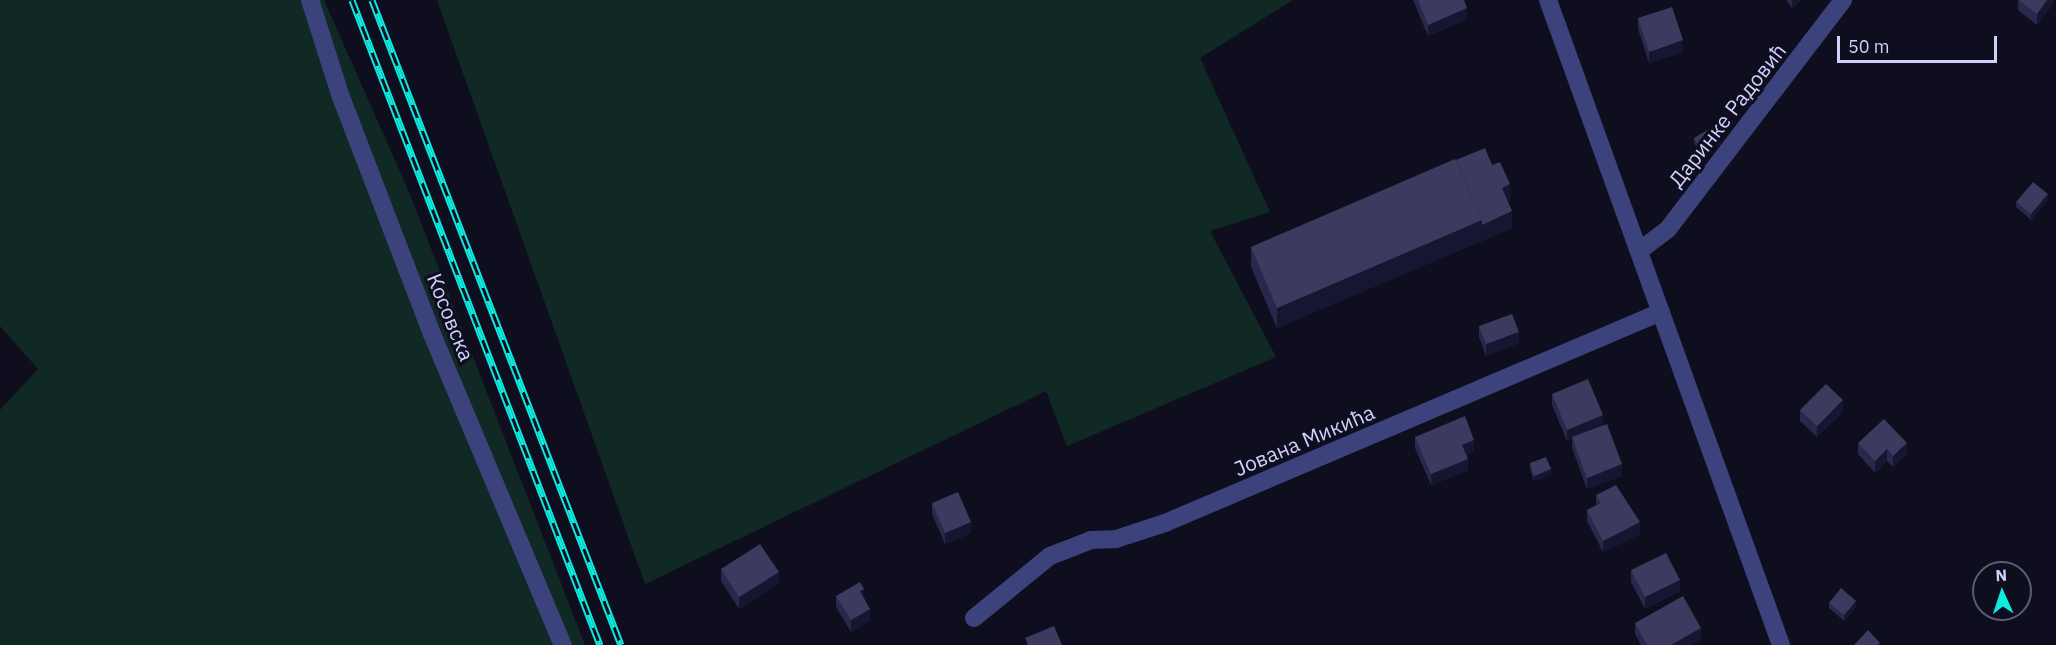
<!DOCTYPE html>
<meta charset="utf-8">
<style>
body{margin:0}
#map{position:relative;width:2056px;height:645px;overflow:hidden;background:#0e0e1f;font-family:"IBM Plex Sans",sans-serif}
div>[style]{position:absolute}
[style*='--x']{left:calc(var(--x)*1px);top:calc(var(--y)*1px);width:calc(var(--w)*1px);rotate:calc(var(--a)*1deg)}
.green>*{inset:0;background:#112924}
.minor>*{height:18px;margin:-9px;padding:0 9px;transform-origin:9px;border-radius:9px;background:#3c437c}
.rail>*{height:7px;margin-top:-3.5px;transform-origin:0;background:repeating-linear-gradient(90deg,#0e0e1f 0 14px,#0deade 0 28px);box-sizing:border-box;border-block:2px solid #0deade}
.wall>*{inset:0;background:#29284c}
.shaded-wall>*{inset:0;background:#171632}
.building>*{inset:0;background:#3b3a5f}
span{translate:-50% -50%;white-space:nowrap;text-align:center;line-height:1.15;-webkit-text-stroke:6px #0e0e1f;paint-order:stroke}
.street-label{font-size:21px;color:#cfd1fc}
.north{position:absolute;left:1972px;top:561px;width:60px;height:60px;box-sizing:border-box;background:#0e0e1f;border:2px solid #5b5c77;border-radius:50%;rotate:357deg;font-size:16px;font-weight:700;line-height:24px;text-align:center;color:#cfd1fc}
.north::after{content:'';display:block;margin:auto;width:21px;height:27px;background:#0deade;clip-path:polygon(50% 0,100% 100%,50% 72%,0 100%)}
.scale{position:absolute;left:1837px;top:36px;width:160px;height:27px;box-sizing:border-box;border:3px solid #cfd1fc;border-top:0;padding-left:8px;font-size:18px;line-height:21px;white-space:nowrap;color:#cfd1fc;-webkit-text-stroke:4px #0e0e1f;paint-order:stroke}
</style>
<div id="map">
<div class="green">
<div style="clip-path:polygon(0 0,324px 0,409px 192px,585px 645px,0 645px,0 410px,38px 369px,0 326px)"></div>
<div style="clip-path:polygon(437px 0,1293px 0,1200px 58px,1270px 212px,1210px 231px,1276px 357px,1067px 446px,1046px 391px,645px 584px)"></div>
</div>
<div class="minor">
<div style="--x:310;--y:0;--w:102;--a:72.3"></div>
<div style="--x:341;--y:97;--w:254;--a:69"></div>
<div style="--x:432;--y:334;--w:337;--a:67.2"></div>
<div style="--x:1548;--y:0;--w:686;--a:70.14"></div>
<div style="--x:1639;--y:251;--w:36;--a:-37"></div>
<div style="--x:1668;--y:229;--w:288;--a:-52.6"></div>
<div style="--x:974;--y:618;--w:98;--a:-39.2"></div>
<div style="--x:1050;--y:556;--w:44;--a:-21.3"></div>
<div style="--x:1091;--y:540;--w:25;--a:-2"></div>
<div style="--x:1116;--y:539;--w:52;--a:-18.1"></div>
<div style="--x:1165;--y:523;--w:539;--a:-23.05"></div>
</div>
<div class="rail">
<div style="--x:352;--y:0;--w:691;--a:68.97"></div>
<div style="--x:372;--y:0;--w:691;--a:68.89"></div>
</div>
<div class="wall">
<div style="clip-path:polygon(1413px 0,1464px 0,1467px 19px,1428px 36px)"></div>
<div style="clip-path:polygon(1786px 0,1802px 0,1792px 8px)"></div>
<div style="clip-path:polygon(2018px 0,2053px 0,2053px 4px,2037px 25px,2018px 10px)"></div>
<div style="clip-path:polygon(1638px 18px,1683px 52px,1649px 63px,1638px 29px)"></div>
<div style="clip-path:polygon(1694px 138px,1721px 144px,1701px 156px,1694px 143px)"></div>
<div style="clip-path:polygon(1456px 160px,1492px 165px,1510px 201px,1508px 201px,1512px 228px,1277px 328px,1251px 267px,1251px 247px)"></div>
<div style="clip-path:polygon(2048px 200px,2031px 220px,2016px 207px,2016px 202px)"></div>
<div style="clip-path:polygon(1479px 326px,1519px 343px,1486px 356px,1479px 337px)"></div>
<div style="clip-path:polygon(1552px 394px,1603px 425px,1622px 476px,1587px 489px,1572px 448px,1572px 439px,1567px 441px,1552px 405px)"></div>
<div style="clip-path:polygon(1800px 410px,1843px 412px,1817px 437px,1800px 421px)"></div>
<div style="clip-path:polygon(1415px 437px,1474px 451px,1466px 455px,1468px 470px,1431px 485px,1415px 448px)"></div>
<div style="clip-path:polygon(1858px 443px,1907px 454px,1893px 467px,1887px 461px,1875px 473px,1858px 454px)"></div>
<div style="clip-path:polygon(1530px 463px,1551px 475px,1534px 481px,1530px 469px)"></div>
<div style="clip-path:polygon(1596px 495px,1640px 534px,1603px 552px,1587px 521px,1587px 510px,1596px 505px)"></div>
<div style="clip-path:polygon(932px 503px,971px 533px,945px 544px,932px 514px)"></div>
<div style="clip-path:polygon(721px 569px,779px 583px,739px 609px,721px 581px)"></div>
<div style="clip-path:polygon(1631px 570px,1680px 591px,1645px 609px,1631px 582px)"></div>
<div style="clip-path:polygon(836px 596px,864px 599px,870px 620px,851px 632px,836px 607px)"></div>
<div style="clip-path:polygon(1829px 603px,1856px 607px,1844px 621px,1829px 608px)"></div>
<div style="clip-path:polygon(1635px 623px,1701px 639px,1691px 645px,1641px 645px,1635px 634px)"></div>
</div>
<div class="shaded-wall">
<div style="clip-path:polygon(1792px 0,1802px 0,1792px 8px)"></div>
<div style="clip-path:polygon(2047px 0,2053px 0,2053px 4px,2037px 25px,2037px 14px)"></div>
<div style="clip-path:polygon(1467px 8px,1467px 19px,1428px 36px,1428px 25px)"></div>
<div style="clip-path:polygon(1683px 40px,1683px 52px,1649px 63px,1649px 52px)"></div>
<div style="clip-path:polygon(1721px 138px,1721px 144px,1701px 156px,1701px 150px)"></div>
<div style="clip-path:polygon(1510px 184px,1510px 201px,1502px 204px,1502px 188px)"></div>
<div style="clip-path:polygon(2048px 194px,2048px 200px,2031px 220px,2031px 214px)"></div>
<div style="clip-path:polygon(1512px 211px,1512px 228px,1277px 328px,1277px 308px,1482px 220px)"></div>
<div style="clip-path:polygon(1519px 332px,1519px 343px,1486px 356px,1486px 344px)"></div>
<div style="clip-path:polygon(1843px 400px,1843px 412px,1817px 437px,1817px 426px)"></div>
<div style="clip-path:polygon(1603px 415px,1603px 426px,1567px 441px,1567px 430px)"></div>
<div style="clip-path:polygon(1474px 440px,1474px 451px,1462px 456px,1462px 445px)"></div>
<div style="clip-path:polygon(1907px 443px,1907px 454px,1893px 467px,1893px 456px)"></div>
<div style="clip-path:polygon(1887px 449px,1887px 461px,1875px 473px,1875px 461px)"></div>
<div style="clip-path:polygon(1468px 459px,1468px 470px,1431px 485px,1431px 474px)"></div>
<div style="clip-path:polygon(1622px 464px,1622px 476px,1587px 489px,1587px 478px)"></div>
<div style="clip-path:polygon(1551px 469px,1551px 475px,1534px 481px,1534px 476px)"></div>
<div style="clip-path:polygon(971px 522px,971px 533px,945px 544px,945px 533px)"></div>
<div style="clip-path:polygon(1640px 522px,1640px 534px,1603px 552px,1603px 541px)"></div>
<div style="clip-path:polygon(779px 572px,779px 583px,739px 609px,739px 597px)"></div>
<div style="clip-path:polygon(1680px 580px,1680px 591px,1645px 609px,1645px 597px)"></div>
<div style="clip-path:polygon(864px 589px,864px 600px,860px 591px)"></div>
<div style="clip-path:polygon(1856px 601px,1856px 607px,1844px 621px,1844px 615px)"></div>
<div style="clip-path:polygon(870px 609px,870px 620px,851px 632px,851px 620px)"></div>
<div style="clip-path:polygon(1701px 628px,1701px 639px,1691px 645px,1671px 645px)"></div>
</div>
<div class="building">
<div style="clip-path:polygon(1418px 0,1464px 0,1467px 8px,1428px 25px)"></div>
<div style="clip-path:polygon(2019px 0,2047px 0,2037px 14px)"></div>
<div style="clip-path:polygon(1672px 7px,1683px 40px,1649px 52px,1638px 18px)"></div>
<div style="clip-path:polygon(1714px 126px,1721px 138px,1701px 150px,1694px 138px)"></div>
<div style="clip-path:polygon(1485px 148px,1492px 165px,1500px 162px,1510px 184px,1502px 188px,1512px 211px,1482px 225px,1482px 220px,1456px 160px)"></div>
<div style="clip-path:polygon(1455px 159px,1482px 220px,1277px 308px,1251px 247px)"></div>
<div style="clip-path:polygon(2033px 182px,2048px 194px,2031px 214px,2016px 202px)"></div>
<div style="clip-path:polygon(1512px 314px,1519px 332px,1486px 344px,1479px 326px)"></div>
<div style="clip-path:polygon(1588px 379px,1603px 415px,1567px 430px,1552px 394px)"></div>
<div style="clip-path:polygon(1826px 384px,1843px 400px,1817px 426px,1800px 410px)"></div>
<div style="clip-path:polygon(1465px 416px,1474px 440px,1462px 445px,1468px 459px,1431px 474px,1415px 437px)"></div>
<div style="clip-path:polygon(1884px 419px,1907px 443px,1893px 456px,1887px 449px,1875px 461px,1858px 443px)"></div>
<div style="clip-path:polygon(1607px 424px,1622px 464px,1587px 478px,1572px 437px)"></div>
<div style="clip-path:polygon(1546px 457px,1551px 469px,1534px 476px,1530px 463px)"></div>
<div style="clip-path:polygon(1616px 485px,1640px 522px,1603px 541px,1587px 510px,1601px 503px,1596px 495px)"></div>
<div style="clip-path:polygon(958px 492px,971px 522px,945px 533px,932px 503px)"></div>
<div style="clip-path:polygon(760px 544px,779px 572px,739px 597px,721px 569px)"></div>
<div style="clip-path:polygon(1666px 553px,1680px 580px,1645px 597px,1631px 570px)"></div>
<div style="clip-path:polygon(860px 582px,864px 589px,860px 591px,870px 609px,851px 620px,836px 596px)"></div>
<div style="clip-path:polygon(1841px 588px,1856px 601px,1844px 615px,1829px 603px)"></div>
<div style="clip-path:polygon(1683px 596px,1701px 628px,1671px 645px,1647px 645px,1635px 623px)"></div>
<div style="clip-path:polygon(1054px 626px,1062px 645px,1028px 645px,1025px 638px)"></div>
<div style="clip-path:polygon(1868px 630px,1880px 643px,1878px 645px,1854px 645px)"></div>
</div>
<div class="street-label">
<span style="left:1727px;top:115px;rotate:-52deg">Даринке Радовић</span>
<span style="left:451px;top:317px;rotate:68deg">Косовска</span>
<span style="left:1304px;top:440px;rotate:-23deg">Јована Микића</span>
</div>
<div class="north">N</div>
<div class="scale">50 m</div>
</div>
